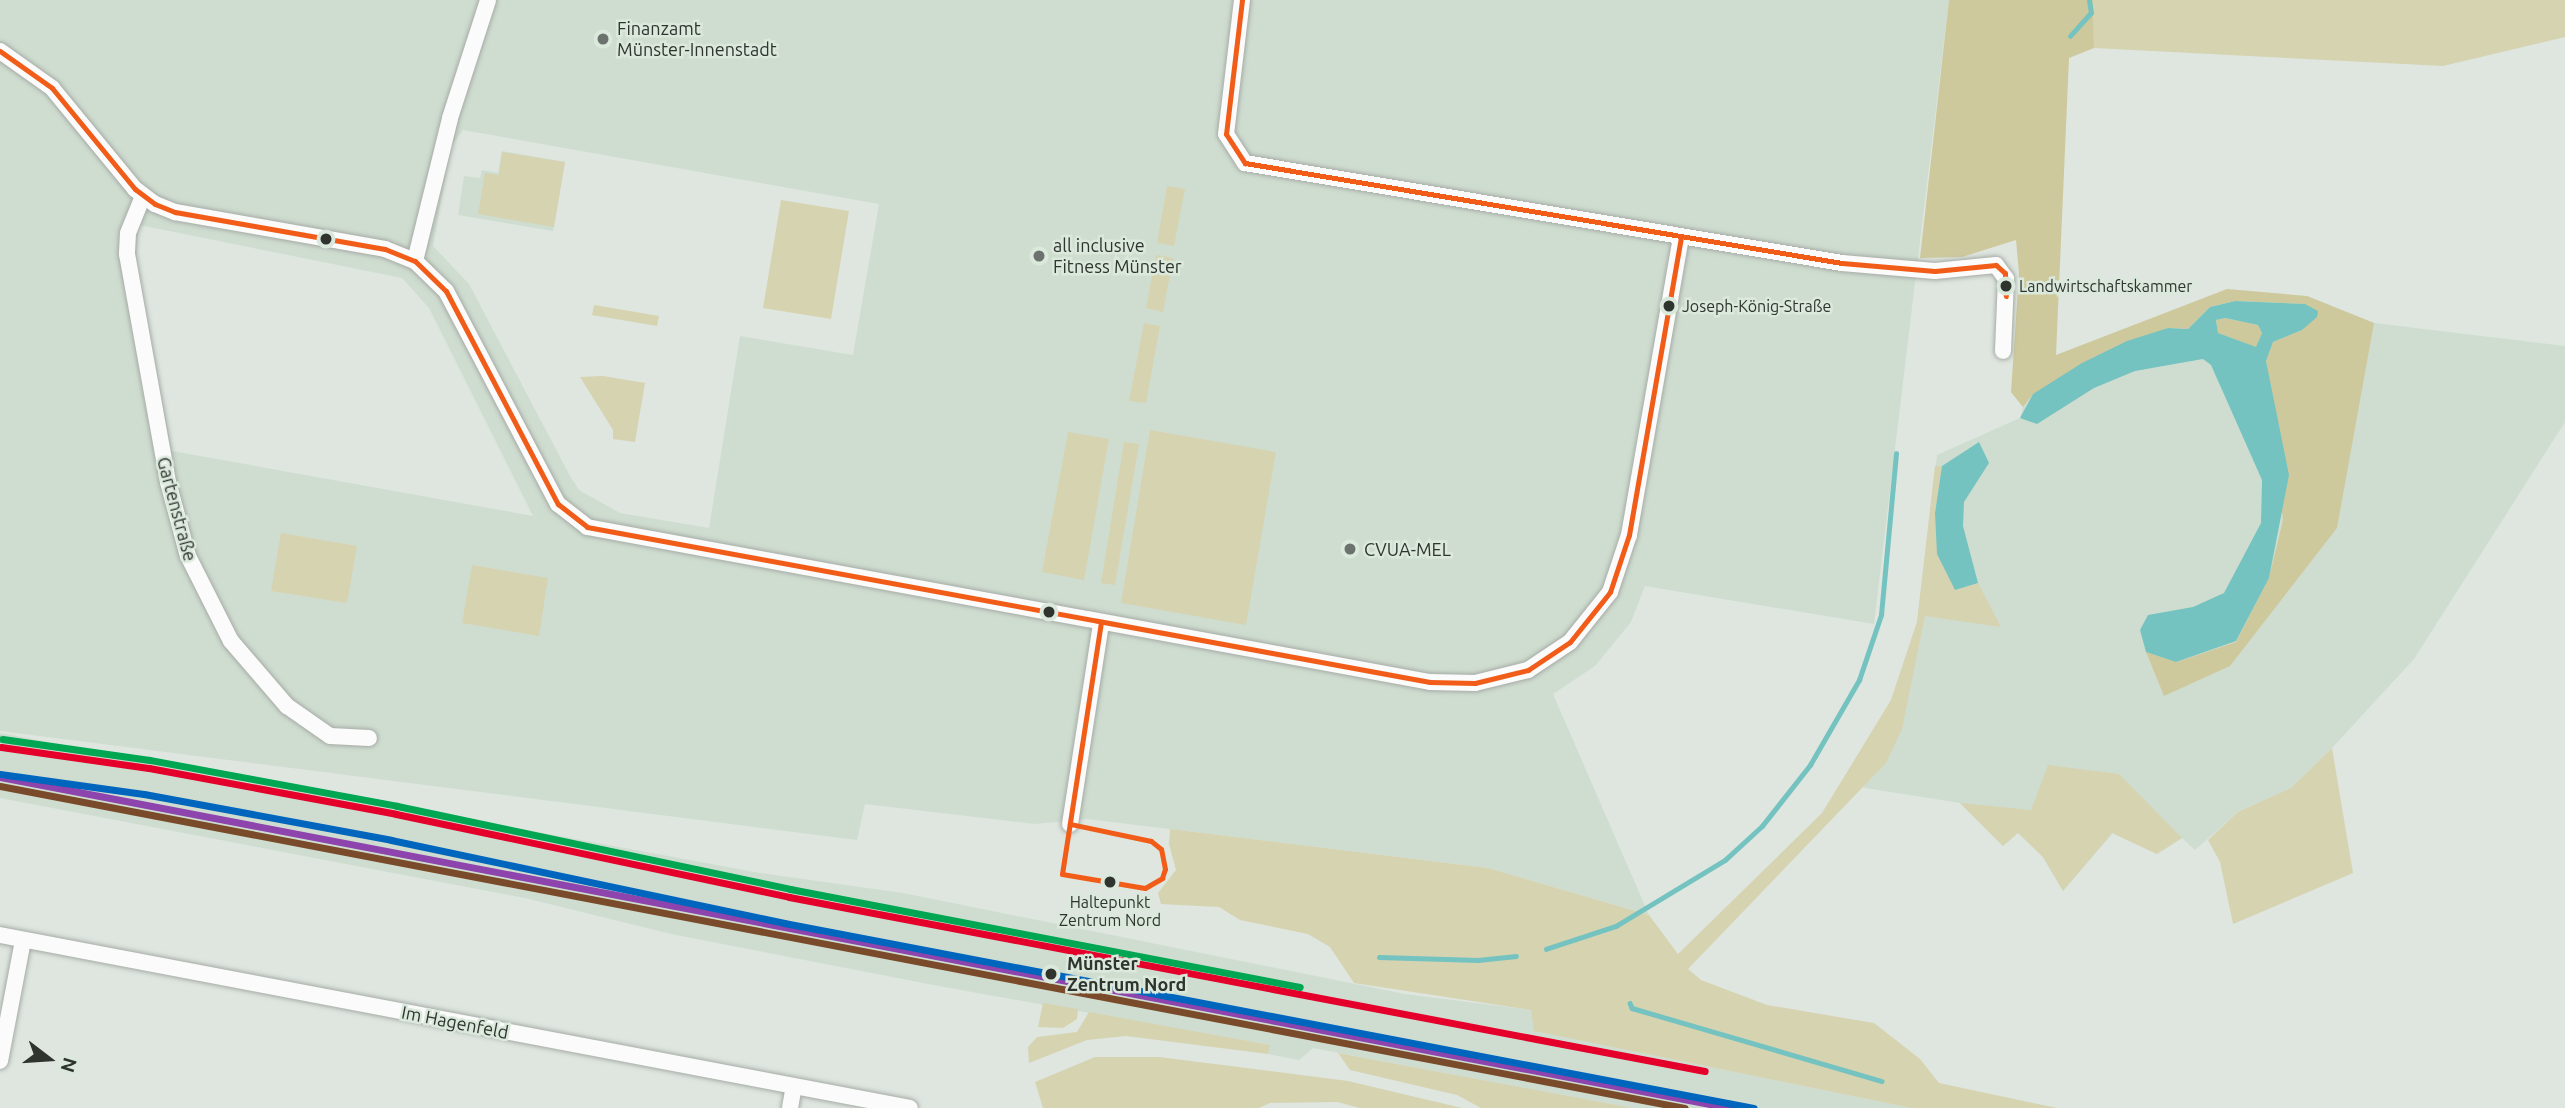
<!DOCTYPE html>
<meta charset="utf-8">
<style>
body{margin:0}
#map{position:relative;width:2565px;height:1108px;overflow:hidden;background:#dee6df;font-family:Ubuntu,sans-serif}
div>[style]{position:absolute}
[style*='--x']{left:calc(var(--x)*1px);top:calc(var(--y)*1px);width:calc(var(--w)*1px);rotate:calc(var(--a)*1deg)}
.built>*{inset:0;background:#cfddd0}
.green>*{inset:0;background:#d6d3b1}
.forest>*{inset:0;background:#cec99c}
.water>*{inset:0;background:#74c3c0}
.stream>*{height:4.5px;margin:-2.25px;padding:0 2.25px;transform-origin:2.25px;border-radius:2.25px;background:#74c3c0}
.roads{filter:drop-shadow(0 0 2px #a6aba6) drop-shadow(0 0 2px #a6aba6)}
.minor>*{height:16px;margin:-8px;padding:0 8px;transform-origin:8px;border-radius:8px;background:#fafbfa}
.bus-1>*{height:5px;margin:-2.5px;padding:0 2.5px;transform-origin:2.5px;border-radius:2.5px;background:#f25c19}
.rail-1>*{height:7px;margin:-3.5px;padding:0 3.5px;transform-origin:3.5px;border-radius:3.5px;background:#8e44ad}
.rail-2>*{height:7px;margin:-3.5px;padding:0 3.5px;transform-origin:3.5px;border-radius:3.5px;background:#7a4b2a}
.rail-3>*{height:7px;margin:-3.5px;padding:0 3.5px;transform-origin:3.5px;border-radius:3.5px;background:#e4002b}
.rail-4>*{height:7px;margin:-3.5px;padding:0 3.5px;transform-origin:3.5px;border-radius:3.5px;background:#0065bd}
.rail-5>*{height:7px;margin:-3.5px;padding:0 3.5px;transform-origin:3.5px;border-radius:3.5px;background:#00a651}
.dots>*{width:19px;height:19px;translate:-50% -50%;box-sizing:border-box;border:4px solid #dbe9dc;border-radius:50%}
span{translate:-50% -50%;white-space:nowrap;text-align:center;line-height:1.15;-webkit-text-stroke:5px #dbe9dc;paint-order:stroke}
.bus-label{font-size:16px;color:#2f342f}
.left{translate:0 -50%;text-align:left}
.poi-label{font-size:18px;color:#2f342f}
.street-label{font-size:18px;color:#2f342f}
.stop-label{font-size:18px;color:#2f342f;font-weight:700}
.north{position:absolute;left:14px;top:1024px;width:70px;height:70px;-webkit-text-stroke:5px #dbe9dc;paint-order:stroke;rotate:107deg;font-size:19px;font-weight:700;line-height:28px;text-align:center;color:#2f342f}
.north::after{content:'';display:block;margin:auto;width:24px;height:32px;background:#2f342f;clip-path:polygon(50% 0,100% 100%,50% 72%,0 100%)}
</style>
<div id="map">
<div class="built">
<div style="clip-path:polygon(evenodd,0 0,1949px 0,1874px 624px,1645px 586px,1631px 622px,1595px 666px,1553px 694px,1649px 915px,1488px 868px,1087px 819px,1035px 824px,865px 804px,857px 840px,0 731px,0 0,463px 130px,879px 204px,853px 355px,740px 336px,709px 528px,620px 513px,579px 490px,570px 476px,469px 284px,433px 246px,451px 146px,463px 130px,0 0,139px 225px,402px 278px,429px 308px,533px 516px,172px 451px,136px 264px,139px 225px)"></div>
<div style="clip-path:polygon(502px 151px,565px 162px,553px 231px,458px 215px,464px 176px,480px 178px,482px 170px,498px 173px)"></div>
<div style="clip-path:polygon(2307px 296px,2374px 323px,2565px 346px,2565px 422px,2414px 659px,2332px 748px,2291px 788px,2238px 812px,2195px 850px,2182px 838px,2157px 854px,2113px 833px,2063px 891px,2043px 857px,2018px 833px,2003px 846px,1960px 803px,1865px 788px,1847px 777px,1891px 700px,1917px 622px,1937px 455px,2020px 418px,2023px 407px,2011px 392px)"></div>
<div style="clip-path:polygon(0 733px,760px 873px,903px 893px,1405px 994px,1531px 1010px,1535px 1031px,1911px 1108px,1626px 1108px,1313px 1048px,1299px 1060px,1268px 1054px,1269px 1045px,944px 987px,671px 934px,525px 898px,0 798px)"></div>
</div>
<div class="green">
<div style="clip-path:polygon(2093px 0,2565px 0,2565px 37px,2443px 66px,2094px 48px)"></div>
<div style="clip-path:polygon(502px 152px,565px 162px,554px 227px,478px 214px,485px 173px,499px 175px)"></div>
<div style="clip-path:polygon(1167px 186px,1185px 189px,1174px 246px,1157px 243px)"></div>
<div style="clip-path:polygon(781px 200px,849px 211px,831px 319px,763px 308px)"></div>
<div style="clip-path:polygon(1156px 255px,1173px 258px,1163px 312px,1146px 308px)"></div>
<div style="clip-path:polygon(594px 305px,659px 316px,657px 326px,592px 315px)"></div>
<div style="clip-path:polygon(1144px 323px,1160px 326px,1146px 403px,1129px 401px)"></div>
<div style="clip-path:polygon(603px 376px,645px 383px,635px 442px,613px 439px,613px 430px,580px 377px)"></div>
<div style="clip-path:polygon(1150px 430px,1276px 452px,1246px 625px,1121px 603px)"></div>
<div style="clip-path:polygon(1068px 432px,1109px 439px,1084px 580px,1042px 572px)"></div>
<div style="clip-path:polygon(1124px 442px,1139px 444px,1115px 585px,1101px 583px)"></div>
<div style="clip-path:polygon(1935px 466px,1942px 466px,1935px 513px,1955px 590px,1978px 583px,2001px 627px,1925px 616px,1902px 729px,1886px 763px,1688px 969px,1701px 980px,1767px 1005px,1874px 1023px,1920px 1059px,1939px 1083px,2057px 1108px,1911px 1108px,1534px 1031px,1531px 1010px,1354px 983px,1330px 947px,1308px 934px,1240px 920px,1219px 907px,1161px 904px,1158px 893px,1176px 870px,1169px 844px,1170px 829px,1488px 868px,1649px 915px,1678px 954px,1822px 813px,1891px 700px,1917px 622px)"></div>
<div style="clip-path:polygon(281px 533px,357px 546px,347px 603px,271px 591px)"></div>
<div style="clip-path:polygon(472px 565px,548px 578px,539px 636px,462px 623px)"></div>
<div style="clip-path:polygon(2332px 748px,2353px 873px,2233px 924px,2220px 862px,2208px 840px,2238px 812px,2291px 788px)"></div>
<div style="clip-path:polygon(2048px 765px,2119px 774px,2182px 838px,2157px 854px,2112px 833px,2063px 891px,2043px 857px,2018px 833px,2003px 846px,1960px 803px,2031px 810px)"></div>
<div style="clip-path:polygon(1043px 1003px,1078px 1009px,1077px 1019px,1063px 1028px,1038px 1027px)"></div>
<div style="clip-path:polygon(1089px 1012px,1270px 1045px,1268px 1054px,1126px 1036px,1087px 1040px,1029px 1063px,1028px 1047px,1037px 1037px,1077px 1032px)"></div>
<div style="clip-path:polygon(1338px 1053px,1632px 1108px,1481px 1108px,1457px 1095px,1350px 1070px)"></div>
<div style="clip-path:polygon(1095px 1057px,1159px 1057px,1348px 1081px,1462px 1108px,1360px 1108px,1337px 1102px,1270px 1103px,1259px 1108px,1043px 1108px,1035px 1082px)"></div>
</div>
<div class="forest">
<div style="clip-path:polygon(1949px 0,2093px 0,2094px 48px,2069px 58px,2056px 355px,2227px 289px,2307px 296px,2374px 323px,2337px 528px,2230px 666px,2164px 696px,2146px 652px,2177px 662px,2236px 642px,2269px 578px,2283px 520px,2266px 361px,2273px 342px,2302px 330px,2305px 304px,2235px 301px,2210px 307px,2188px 329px,2168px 328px,2033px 394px,2023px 407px,2011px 392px,2019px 274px,2016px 240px,1962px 257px,1920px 258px)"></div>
<div style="clip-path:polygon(2225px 318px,2258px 325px,2262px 333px,2256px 348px,2218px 333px,2216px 320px)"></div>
</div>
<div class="water">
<div style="clip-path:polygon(evenodd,2235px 301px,2305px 304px,2318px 311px,2317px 317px,2302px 330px,2273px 342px,2266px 361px,2289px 475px,2269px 578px,2236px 641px,2176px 662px,2146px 652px,2140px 630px,2148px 615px,2193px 607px,2224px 593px,2261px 523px,2262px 480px,2211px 365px,2203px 359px,2135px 371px,2094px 388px,2037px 424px,2020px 418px,2033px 394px,2082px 363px,2127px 341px,2168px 328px,2188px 329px,2210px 307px,2235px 301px,2225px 318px,2258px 325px,2262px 333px,2256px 347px,2218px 333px,2216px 320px,2225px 318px)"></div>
<div style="clip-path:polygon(1979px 442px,1989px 463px,1964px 502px,1963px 526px,1978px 583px,1955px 590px,1937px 554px,1935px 513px,1942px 466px)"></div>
</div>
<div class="stream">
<div style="--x:2070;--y:36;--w:31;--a:-48"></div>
<div style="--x:2091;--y:13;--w:13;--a:-99"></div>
<div style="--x:1546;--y:949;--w:74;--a:-18.2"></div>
<div style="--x:1616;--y:926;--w:127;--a:-31.2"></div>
<div style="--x:1725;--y:860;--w:50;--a:-42.6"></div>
<div style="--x:1762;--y:826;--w:78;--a:-51.8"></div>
<div style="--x:1810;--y:765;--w:98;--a:-60"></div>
<div style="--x:1859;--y:680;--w:69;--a:-71.3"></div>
<div style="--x:1881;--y:615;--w:162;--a:-84.7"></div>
<div style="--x:1379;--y:957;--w:99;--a:1.7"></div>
<div style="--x:1478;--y:960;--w:38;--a:-6"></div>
<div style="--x:1630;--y:1003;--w:5;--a:68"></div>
<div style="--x:1632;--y:1008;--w:260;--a:16.3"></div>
</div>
<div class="roads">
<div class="minor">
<div style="--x:1242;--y:0;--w:135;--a:96.8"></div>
<div style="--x:1226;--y:134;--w:35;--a:57"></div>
<div style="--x:1245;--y:163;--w:605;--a:9.51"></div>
<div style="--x:1842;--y:263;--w:93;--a:4.9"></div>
<div style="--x:1935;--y:271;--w:61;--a:-5.6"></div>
<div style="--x:1996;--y:265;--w:17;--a:54"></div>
<div style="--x:2006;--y:279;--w:72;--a:92.4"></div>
<div style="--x:0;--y:51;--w:64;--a:35.4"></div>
<div style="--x:52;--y:88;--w:131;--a:50.6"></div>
<div style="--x:135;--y:189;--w:25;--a:37"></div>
<div style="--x:155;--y:204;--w:22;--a:22"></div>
<div style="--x:175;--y:212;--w:213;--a:10"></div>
<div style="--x:385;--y:249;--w:32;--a:22"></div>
<div style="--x:415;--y:261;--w:43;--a:44.1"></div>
<div style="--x:446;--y:291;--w:241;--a:62.3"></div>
<div style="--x:558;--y:504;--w:37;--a:38"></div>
<div style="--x:587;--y:527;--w:857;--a:10.42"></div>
<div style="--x:1430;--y:682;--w:45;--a:1.3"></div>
<div style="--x:1475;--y:683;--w:55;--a:-13.8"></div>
<div style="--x:1528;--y:670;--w:50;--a:-33.7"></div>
<div style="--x:1570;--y:642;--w:64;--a:-51.3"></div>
<div style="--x:1610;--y:592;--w:60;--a:-71.6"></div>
<div style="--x:1629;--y:535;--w:303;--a:-80.1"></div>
<div style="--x:143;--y:196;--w:40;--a:112"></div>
<div style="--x:128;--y:233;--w:21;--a:93"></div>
<div style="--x:127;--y:254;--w:232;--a:79.8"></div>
<div style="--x:168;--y:482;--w:77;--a:74.9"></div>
<div style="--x:188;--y:556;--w:95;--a:63.2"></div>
<div style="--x:231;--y:641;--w:86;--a:49.3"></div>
<div style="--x:287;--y:706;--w:52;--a:34.9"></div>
<div style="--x:330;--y:736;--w:39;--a:3"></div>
<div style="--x:415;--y:261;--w:147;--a:-76.2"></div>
<div style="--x:450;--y:118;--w:124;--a:-72.1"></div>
<div style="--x:1070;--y:824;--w:203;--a:-81.2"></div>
<div style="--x:0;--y:935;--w:926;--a:10.76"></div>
<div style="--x:0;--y:1061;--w:123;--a:-79.2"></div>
<div style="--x:790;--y:1108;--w:22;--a:-80"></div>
</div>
</div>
<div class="bus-1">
<div style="--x:1242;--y:0;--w:135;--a:96.8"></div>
<div style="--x:1226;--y:134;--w:35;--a:57"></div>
<div style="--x:1245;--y:163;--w:605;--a:9.51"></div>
<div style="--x:1842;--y:263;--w:93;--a:4.9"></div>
<div style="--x:1935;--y:271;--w:61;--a:-5.6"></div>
<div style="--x:1996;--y:265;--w:12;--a:42"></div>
<div style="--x:2005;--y:273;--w:23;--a:88"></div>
<div style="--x:0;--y:51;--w:64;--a:35.4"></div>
<div style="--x:52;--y:88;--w:131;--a:50.6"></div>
<div style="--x:135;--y:189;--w:25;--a:37"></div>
<div style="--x:155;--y:204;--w:22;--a:22"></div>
<div style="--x:175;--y:212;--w:213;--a:10"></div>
<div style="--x:385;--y:249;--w:32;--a:22"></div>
<div style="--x:415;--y:261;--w:43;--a:44.1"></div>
<div style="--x:446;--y:291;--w:241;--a:62.3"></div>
<div style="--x:558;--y:504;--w:37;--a:38"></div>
<div style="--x:587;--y:527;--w:857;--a:10.42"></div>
<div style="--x:1430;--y:682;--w:45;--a:1.3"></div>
<div style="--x:1475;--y:683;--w:55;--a:-13.8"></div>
<div style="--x:1528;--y:670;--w:50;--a:-33.7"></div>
<div style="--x:1570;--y:642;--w:64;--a:-51.3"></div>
<div style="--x:1610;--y:592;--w:60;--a:-71.6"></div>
<div style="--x:1629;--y:535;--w:303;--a:-80.1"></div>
<div style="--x:1062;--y:874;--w:254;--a:-81.2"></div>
<div style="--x:1062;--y:874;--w:84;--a:9.6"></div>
<div style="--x:1145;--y:888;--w:20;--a:-30"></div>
<div style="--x:1162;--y:878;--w:9;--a:-72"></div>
<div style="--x:1165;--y:869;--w:20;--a:-101"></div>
<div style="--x:1161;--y:849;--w:13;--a:-141"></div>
<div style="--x:1151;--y:841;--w:83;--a:-168.1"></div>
</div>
<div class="rail-1">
<div style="--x:0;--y:777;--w:1762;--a:10.83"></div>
</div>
<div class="rail-2">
<div style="--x:0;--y:786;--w:1715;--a:10.82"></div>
</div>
<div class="rail-3">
<div style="--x:1;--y:747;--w:149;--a:8.1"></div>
<div style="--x:149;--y:768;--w:251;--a:10.5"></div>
<div style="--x:396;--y:814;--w:402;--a:11.9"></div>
<div style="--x:789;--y:897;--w:932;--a:10.76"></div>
</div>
<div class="rail-4">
<div style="--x:0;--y:774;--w:145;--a:7.9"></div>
<div style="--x:144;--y:794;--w:251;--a:10.5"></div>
<div style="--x:391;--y:840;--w:402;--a:11.9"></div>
<div style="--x:784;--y:923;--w:987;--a:10.8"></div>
</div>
<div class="rail-5">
<div style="--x:2;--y:739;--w:149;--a:8.1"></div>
<div style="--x:150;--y:760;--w:251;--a:10.5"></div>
<div style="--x:397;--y:806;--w:402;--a:11.9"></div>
<div style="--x:790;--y:889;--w:519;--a:10.88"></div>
</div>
<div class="dots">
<div style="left:603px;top:39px;background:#6c726d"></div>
<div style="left:326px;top:239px;background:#2f342f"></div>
<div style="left:1039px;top:256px;background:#6c726d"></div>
<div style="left:2006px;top:286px;background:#2f342f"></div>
<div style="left:1669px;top:306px;background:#2f342f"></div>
<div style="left:1350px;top:549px;background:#6c726d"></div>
<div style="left:1049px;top:612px;background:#2f342f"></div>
<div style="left:1110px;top:882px;background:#2f342f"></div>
<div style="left:1051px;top:974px;background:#2f342f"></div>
</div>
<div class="bus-label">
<span class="left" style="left:2019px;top:286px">Landwirtschaftskammer</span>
<span class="left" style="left:1682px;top:306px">Joseph-König-Straße</span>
<span style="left:1110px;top:911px">Haltepunkt<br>Zentrum Nord</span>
</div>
<div class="poi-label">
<span class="left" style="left:617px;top:39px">Finanzamt<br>Münster-Innenstadt</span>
<span class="left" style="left:1053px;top:256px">all inclusive<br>Fitness Münster</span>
<span class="left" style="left:1364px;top:549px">CVUA-MEL</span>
</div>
<div class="street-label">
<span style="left:177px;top:509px;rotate:75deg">Gartenstraße</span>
<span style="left:455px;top:1022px;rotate:11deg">Im Hagenfeld</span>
</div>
<div class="stop-label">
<span class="left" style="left:1067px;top:974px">Münster<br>Zentrum Nord</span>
</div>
<div class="north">N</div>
</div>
